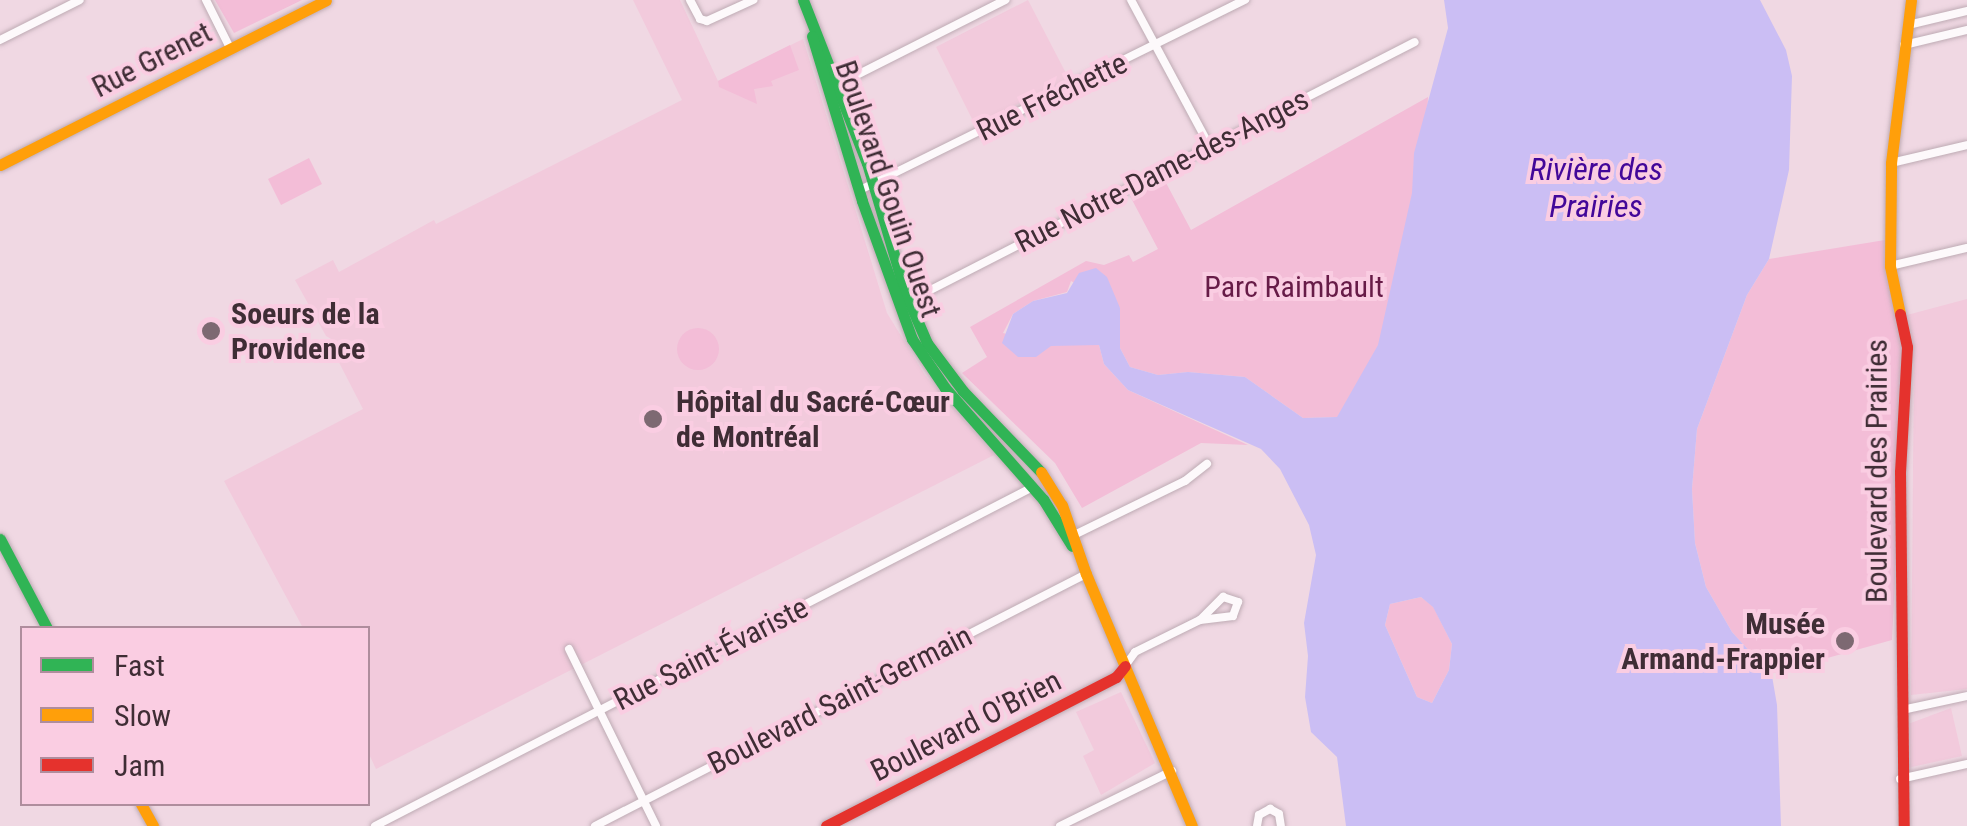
<!DOCTYPE html>
<meta charset="utf-8">
<style>
body{margin:0}
#map{position:relative;width:1967px;height:826px;overflow:hidden;background:#f0d8e3;font-family:"Roboto Condensed",sans-serif}
div>[style]{position:absolute}
[style*='--x']{left:calc(var(--x)*1px);top:calc(var(--y)*1px);width:calc(var(--w)*1px);rotate:calc(var(--a)*1deg)}
.built>*{inset:0;background:#f2cadc}
.green>*{inset:0;background:#f3bdd7}
.round{border-radius:50%}
.water>*{inset:0;background:#cbbef4}
.roads{filter:drop-shadow(0 0 2px #beabb4) drop-shadow(0 0 2px #beabb4)}
.street>*{height:8px;margin:-4px;padding:0 4px;transform-origin:4px;border-radius:4px;background:#fdf9fb}
.fast>*{height:11px;margin:-5.5px;padding:0 5.5px;transform-origin:5.5px;border-radius:5.5px;background:#30b455}
.slow>*{height:11px;margin:-5.5px;padding:0 5.5px;transform-origin:5.5px;border-radius:5.5px;background:#ff9f0a}
.jam>*{height:11px;margin:-5.5px;padding:0 5.5px;transform-origin:5.5px;border-radius:5.5px;background:#e5322d}
.dots>*{width:28px;height:28px;translate:-50% -50%;box-sizing:border-box;border:5px solid #facde2;border-radius:50%}
span{translate:-50% -50%;white-space:nowrap;text-align:center;line-height:1.15;-webkit-text-stroke:8px #facde2;paint-order:stroke}
.street-label{font-size:30px;color:#3f2d35}
.park-label{font-size:30px;color:#671b47}
.poi-label{font-size:30px;color:#3f2d35;font-weight:700}
.left{translate:0 -50%;text-align:left}
.right{translate:-100% -50%;text-align:right}
.water-label{font-size:32px;color:#420799;font-style:italic}
.legend{position:absolute;left:20px;top:626px;width:350px;height:180px;box-sizing:border-box;background:#facde2;border:2px solid #af8d9d;margin:0;padding:12px 18px;list-style:none;font-size:30px;color:#3f2d35}
.legend li{display:flex;align-items:center;gap:20px;height:50px}
.legend b{width:50px;border:2px solid #af8d9d}
</style>
<div id="map">
<div class="built">
<div style="clip-path:polygon(633px 0,680px 0,718px 81px,803px 39px,887px 313px,925px 375px,994px 455px,376px 769px,368px 752px,368px 628px,303px 628px,224px 481px,363px 409px,330px 345px,333px 340px,326px 336px,295px 280px,333px 260px,339px 272px,434px 220px,436px 224px,682px 100px)"></div>
<div style="clip-path:polygon(1028px 0,1069px 79px,975px 125px,936px 47px)"></div>
<div style="clip-path:polygon(1967px 299px,1967px 689px,1911px 695px,1914px 363px,1907px 315px)"></div>
<div style="clip-path:polygon(1121px 692px,1155px 763px,1101px 795px,1083px 756px,1094px 750px,1076px 712px)"></div>
<div style="clip-path:polygon(1951px 708px,1962px 756px,1907px 768px,1908px 724px)"></div>
</div>
<div class="green">
<div style="clip-path:polygon(215px 0,302px 0,234px 33px)"></div>
<div style="clip-path:polygon(790px 45px,799px 70px,771px 81px,773px 86px,754px 89px,757px 104px,719px 87px,718px 81px)"></div>
<div style="clip-path:polygon(1428px 97px,1423px 208px,1385px 348px,1338px 417px,1303px 418px,1245px 377px,1188px 372px,1158px 375px,1130px 367px,1120px 348px,1120px 308px,1071px 281px,1067px 292px,1033px 301px,1013px 314px,1003px 333px,1051px 346px,1092px 342px,1099px 345px,1104px 364px,1128px 390px,1248px 445px,1201px 443px,1082px 508px,1055px 463px,962px 373px,987px 357px,970px 327px,1086px 261px,1104px 265px,1129px 255px,1133px 262px,1158px 249px,1130px 196px,1164px 179px,1191px 230px)"></div>
<div style="clip-path:polygon(309px 158px,322px 184px,281px 205px,268px 179px)"></div>
<div style="clip-path:polygon(1885px 240px,1907px 347px,1892px 640px,1770px 674px,1732px 632px,1706px 587px,1695px 543px,1692px 489px,1697px 429px,1747px 295px,1769px 259px)"></div>
<div class="round" style="left:677px;top:328px;width:42px;height:42px"></div>
<div style="clip-path:polygon(1421px 597px,1433px 606px,1452px 644px,1449px 670px,1432px 703px,1417px 697px,1385px 625px,1390px 604px)"></div>
</div>
<div class="water">
<div style="clip-path:polygon(evenodd,1444px 0,1760px 0,1786px 50px,1792px 76px,1789px 170px,1769px 259px,1747px 295px,1697px 429px,1692px 489px,1695px 543px,1706px 587px,1732px 632px,1772px 676px,1777px 705px,1781px 826px,1346px 826px,1337px 757px,1311px 732px,1305px 697px,1308px 656px,1304px 623px,1316px 555px,1309px 525px,1280px 469px,1261px 449px,1128px 390px,1104px 364px,1099px 345px,1051px 346px,1036px 357px,1018px 357px,1002px 343px,1013px 314px,1033px 301px,1067px 293px,1079px 273px,1096px 268px,1107px 277px,1120px 308px,1120px 348px,1130px 367px,1158px 375px,1188px 372px,1245px 377px,1303px 418px,1337px 417px,1378px 345px,1412px 193px,1414px 153px,1448px 28px,1444px 0,1421px 597px,1433px 607px,1452px 644px,1449px 670px,1432px 703px,1417px 697px,1385px 625px,1390px 604px,1421px 597px)"></div>
</div>
<div class="roads">
<div class="street">
<div style="--x:206;--y:0;--w:54;--a:63.4"></div>
<div style="--x:690;--y:0;--w:21;--a:62"></div>
<div style="--x:700;--y:19;--w:7;--a:16"></div>
<div style="--x:707;--y:21;--w:51;--a:-24.5"></div>
<div style="--x:1131;--y:0;--w:167;--a:61.7"></div>
<div style="--x:1908;--y:25;--w:61;--a:-13.3"></div>
<div style="--x:0;--y:40;--w:89;--a:-26.6"></div>
<div style="--x:1904;--y:45;--w:65;--a:-13.4"></div>
<div style="--x:835;--y:86;--w:191;--a:-26.8"></div>
<div style="--x:1891;--y:163;--w:78;--a:-13.3"></div>
<div style="--x:858;--y:191;--w:432;--a:-26.3"></div>
<div style="--x:1890;--y:266;--w:79;--a:-13.2"></div>
<div style="--x:909;--y:301;--w:568;--a:-27.11"></div>
<div style="--x:1070;--y:537;--w:128;--a:-26"></div>
<div style="--x:1185;--y:481;--w:28;--a:-38"></div>
<div style="--x:569;--y:649;--w:197;--a:63.8"></div>
<div style="--x:1125;--y:666;--w:17;--a:-54"></div>
<div style="--x:1135;--y:652;--w:72;--a:-26.2"></div>
<div style="--x:1200;--y:620;--w:33;--a:-45"></div>
<div style="--x:1223;--y:597;--w:16;--a:18"></div>
<div style="--x:1238;--y:602;--w:15;--a:110"></div>
<div style="--x:1233;--y:616;--w:33;--a:173"></div>
<div style="--x:1902;--y:710;--w:66;--a:-12.2"></div>
<div style="--x:1900;--y:779;--w:69;--a:-12.6"></div>
<div style="--x:375;--y:826;--w:740;--a:-27.26"></div>
<div style="--x:595;--y:826;--w:552;--a:-27.17"></div>
<div style="--x:1060;--y:826;--w:125;--a:-26.2"></div>
<div style="--x:1257;--y:826;--w:11;--a:-80"></div>
<div style="--x:1259;--y:815;--w:13;--a:-29"></div>
<div style="--x:1270;--y:809;--w:10;--a:29"></div>
<div style="--x:1279;--y:814;--w:12;--a:81"></div>
</div>
<div class="fast">
<div style="--x:803;--y:0;--w:175;--a:68.6"></div>
<div style="--x:867;--y:163;--w:134;--a:73.6"></div>
<div style="--x:905;--y:292;--w:56;--a:66.7"></div>
<div style="--x:927;--y:343;--w:60;--a:53.1"></div>
<div style="--x:963;--y:391;--w:112;--a:46.1"></div>
<div style="--x:812;--y:36;--w:172;--a:73.1"></div>
<div style="--x:862;--y:201;--w:147;--a:70.1"></div>
<div style="--x:912;--y:339;--w:59;--a:56"></div>
<div style="--x:945;--y:388;--w:148;--a:48.6"></div>
<div style="--x:1043;--y:499;--w:55;--a:58.3"></div>
<div style="--x:0;--y:539;--w:101;--a:62.2"></div>
</div>
<div class="slow">
<div style="--x:0;--y:165;--w:365;--a:-26.8"></div>
<div style="--x:1900;--y:314;--w:49;--a:-101.8"></div>
<div style="--x:1890;--y:266;--w:103;--a:-89.4"></div>
<div style="--x:1891;--y:163;--w:164;--a:-83"></div>
<div style="--x:1041;--y:472;--w:39;--a:58"></div>
<div style="--x:1062;--y:505;--w:73;--a:70.8"></div>
<div style="--x:1086;--y:574;--w:273;--a:67.2"></div>
<div style="--x:141;--y:804;--w:25;--a:61"></div>
</div>
<div class="jam">
<div style="--x:1900;--y:314;--w:34;--a:78"></div>
<div style="--x:1907;--y:347;--w:125;--a:93.2"></div>
<div style="--x:1900;--y:472;--w:354;--a:89.4"></div>
<div style="--x:826;--y:826;--w:326;--a:-27.2"></div>
<div style="--x:1116;--y:677;--w:14;--a:-51"></div>
</div>
</div>
<div class="dots">
<div style="left:211px;top:331px;background:#7d6972"></div>
<div style="left:653px;top:419px;background:#7d6972"></div>
<div style="left:1845px;top:641px;background:#7d6972"></div>
</div>
<div class="street-label">
<span style="left:152px;top:60px;rotate:-27deg">Rue Grenet</span>
<span style="left:1052px;top:97px;rotate:-26deg">Rue Fréchette</span>
<span style="left:1162px;top:171px;rotate:-27deg">Rue Notre-Dame-des-Anges</span>
<span style="left:888px;top:189px;rotate:71deg">Boulevard Gouin Ouest</span>
<span style="left:1877px;top:471px;rotate:-90deg">Boulevard des Prairies</span>
<span style="left:711px;top:654px;rotate:-27deg">Rue Saint-Évariste</span>
<span style="left:840px;top:700px;rotate:-27deg">Boulevard Saint-Germain</span>
<span style="left:966px;top:726px;rotate:-27deg">Boulevard O'Brien</span>
</div>
<div class="park-label">
<span style="left:1294px;top:287px">Parc Raimbault</span>
</div>
<div class="poi-label">
<span class="left" style="left:231px;top:331px">Soeurs de la<br>Providence</span>
<span class="left" style="left:676px;top:419px">Hôpital du Sacré-Cœur<br>de Montréal</span>
<span class="right" style="left:1825px;top:641px">Musée<br>Armand-Frappier</span>
</div>
<div class="water-label">
<span style="left:1596px;top:188px">Rivière des<br>Prairies</span>
</div>
<ul class="legend">
<li><b style="height:12px;background:#30b455"></b>Fast</li>
<li><b style="height:12px;background:#ff9f0a"></b>Slow</li>
<li><b style="height:12px;background:#e5322d"></b>Jam</li>
</ul>
</div>
